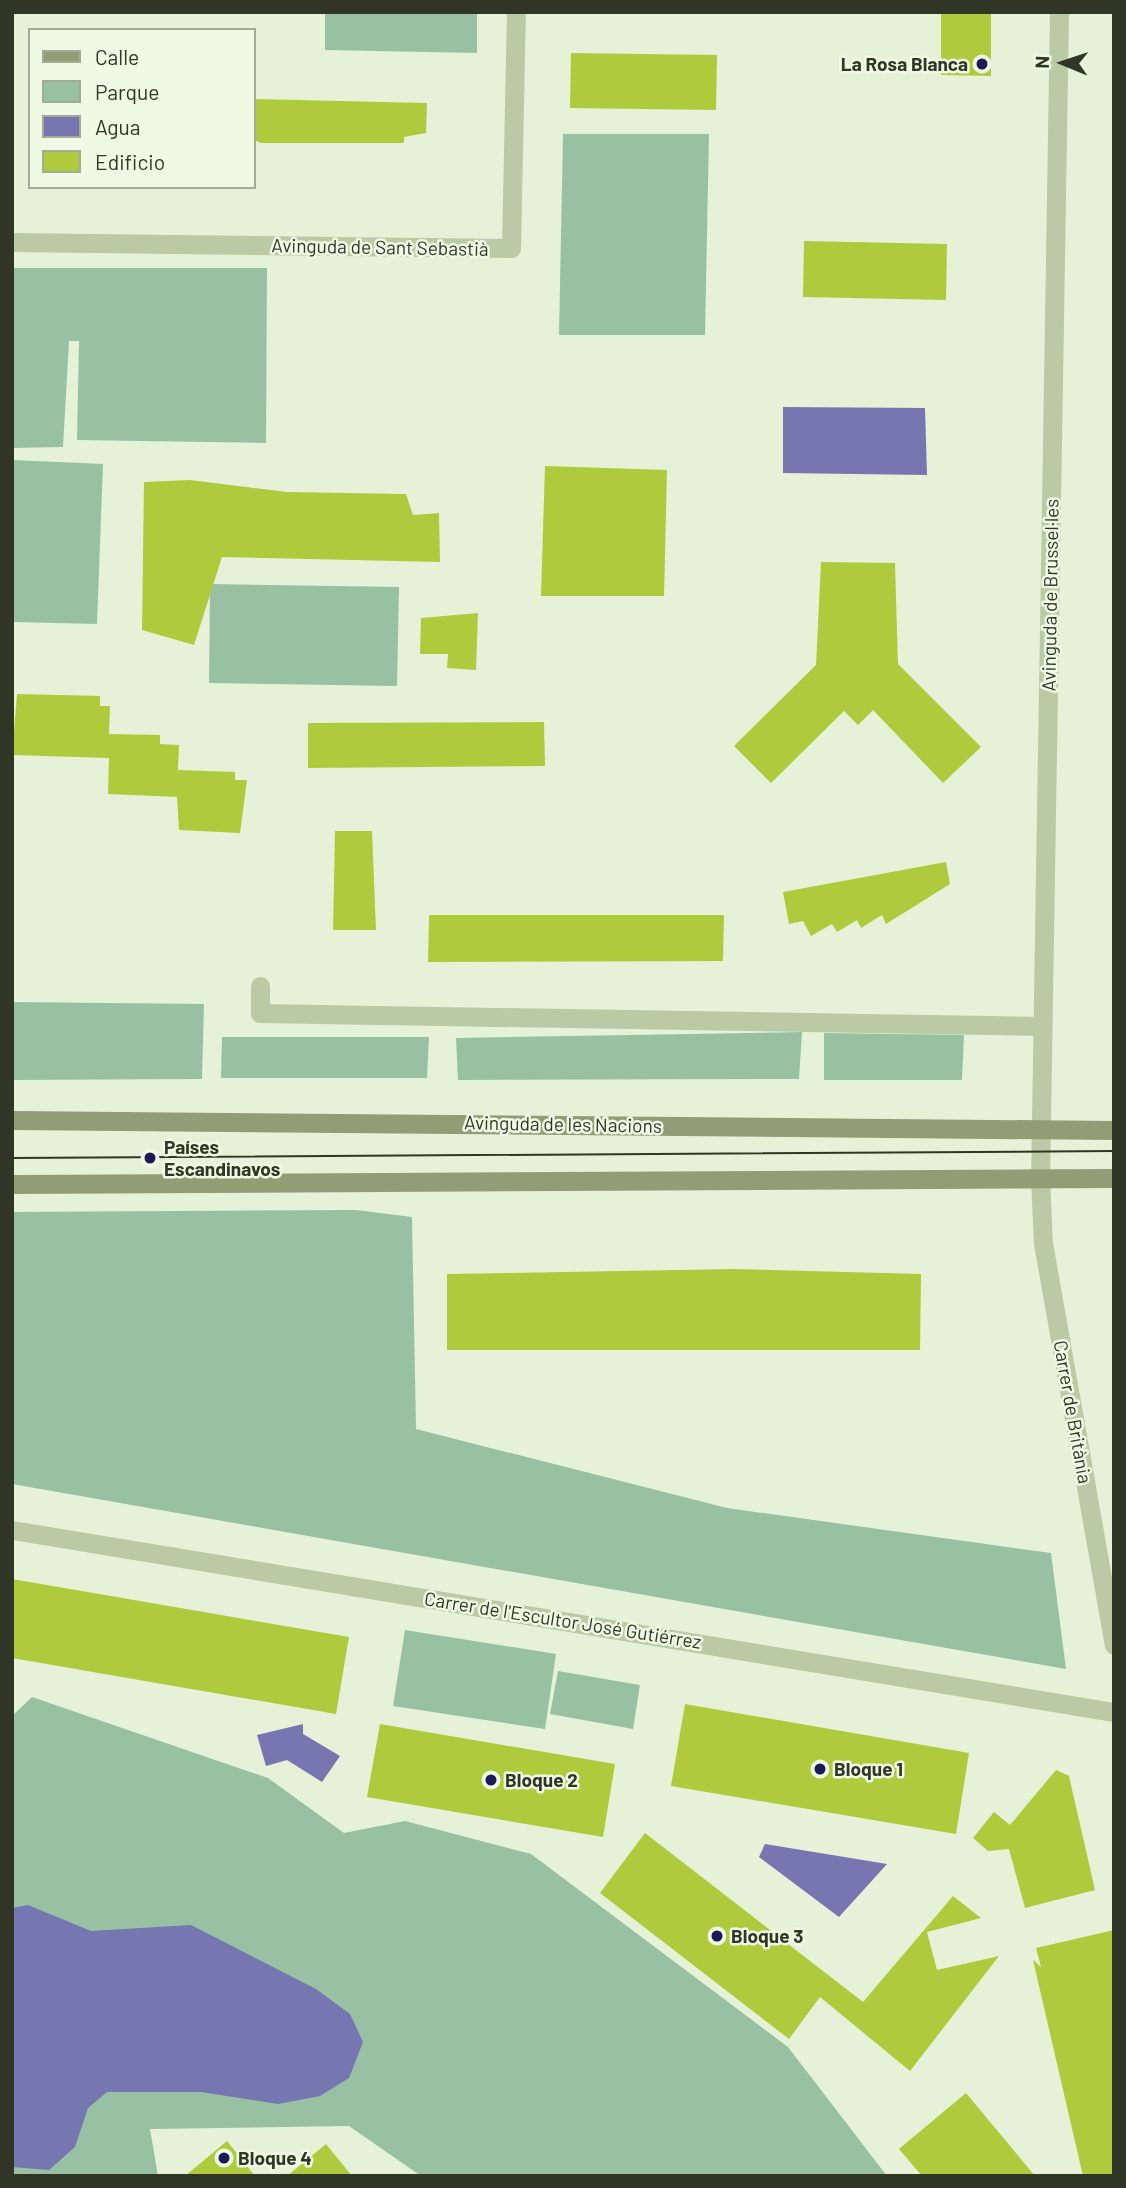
<!DOCTYPE html>
<meta charset="utf-8">
<style>
body{margin:0}
#map{position:relative;width:1126px;height:2188px;overflow:hidden;background:#e5f2d8;font-family:Barlow,sans-serif}
div>[style]{position:absolute}
[style*='--x']{left:calc(var(--x)*1px);top:calc(var(--y)*1px);width:calc(var(--w)*1px);rotate:calc(var(--a)*1deg)}
.green>*{inset:0;background:#98c1a4}
.water>*{inset:0;background:#7676b0}
.building>*{inset:0;background:#afcb3d}
.minor>*{height:19px;margin:-9.5px;padding:0 9.5px;transform-origin:9.5px;border-radius:9.5px;background:#bacaa4}
.secondary>*{height:19px;margin:-9.5px;padding:0 9.5px;transform-origin:9.5px;border-radius:9.5px;background:#919e75}
.tram>*{height:2px;margin:-1px;padding:0 1px;transform-origin:1px;border-radius:1px;background:#313526}
.dots>*{width:19px;height:19px;translate:-50% -50%;box-sizing:border-box;border:4px solid #effae4;border-radius:50%}
span{translate:-50% -50%;white-space:nowrap;text-align:center;line-height:1.15;-webkit-text-stroke:5px #effae4;paint-order:stroke}
.poi-label{font-size:19px;color:#313526;font-weight:700}
.right{translate:-100% -50%;text-align:right}
.left{translate:0 -50%;text-align:left}
.street-label{font-size:19px;color:#313526}
.frame{position:absolute;inset:0;border:14px solid #313526;pointer-events:none}
.legend{position:absolute;left:28px;top:28px;width:228px;height:161px;box-sizing:border-box;background:#effae4;border:2px solid #a3ab98;margin:0;padding:9px 12px;list-style:none;font-size:21px;color:#313526}
.legend li{display:flex;align-items:center;gap:14px;height:35px}
.legend b{width:35px;border:2px solid #a3ab98}
.north{position:absolute;left:1028px;top:28px;width:70px;height:70px;-webkit-text-stroke:5px #effae4;paint-order:stroke;rotate:272deg;font-size:19px;font-weight:700;line-height:28px;text-align:center;color:#313526}
.north::after{content:'';display:block;margin:auto;width:24px;height:32px;background:#313526;clip-path:polygon(50% 0,100% 100%,50% 72%,0 100%)}
</style>
<div id="map">
<div class="green">
<div style="clip-path:polygon(325px 12px,477px 12px,477px 53px,325px 50px)"></div>
<div style="clip-path:polygon(563px 134px,709px 134px,705px 335px,559px 335px)"></div>
<div style="clip-path:polygon(12px 268px,267px 268px,266px 443px,77px 440px,79px 341px,69px 341px,63px 447px,12px 448px)"></div>
<div style="clip-path:polygon(12px 460px,103px 464px,97px 624px,12px 622px)"></div>
<div style="clip-path:polygon(210px 584px,399px 587px,397px 686px,209px 683px)"></div>
<div style="clip-path:polygon(12px 1002px,204px 1004px,202px 1079px,12px 1080px)"></div>
<div style="clip-path:polygon(802px 1032px,799px 1079px,458px 1080px,456px 1038px)"></div>
<div style="clip-path:polygon(824px 1033px,964px 1035px,962px 1080px,824px 1080px)"></div>
<div style="clip-path:polygon(222px 1037px,429px 1037px,427px 1078px,221px 1078px)"></div>
<div style="clip-path:polygon(356px 1210px,412px 1217px,416px 1429px,727px 1508px,1051px 1553px,1066px 1669px,12px 1484px,12px 1212px)"></div>
<div style="clip-path:polygon(405px 1630px,556px 1654px,545px 1729px,393px 1706px)"></div>
<div style="clip-path:polygon(558px 1671px,640px 1685px,633px 1729px,550px 1714px)"></div>
<div style="clip-path:polygon(32px 1697px,268px 1778px,344px 1833px,405px 1821px,531px 1854px,788px 2047px,887px 2176px,421px 2176px,349px 2126px,150px 2129px,158px 2176px,12px 2176px,12px 1716px)"></div>
</div>
<div class="water">
<div style="clip-path:polygon(783px 407px,925px 408px,927px 475px,783px 473px)"></div>
<div style="clip-path:polygon(303px 1724px,303px 1734px,340px 1756px,322px 1782px,287px 1760px,266px 1766px,257px 1735px)"></div>
<div style="clip-path:polygon(765px 1844px,887px 1864px,839px 1917px,759px 1857px)"></div>
<div style="clip-path:polygon(28px 1905px,91px 1931px,191px 1925px,316px 1989px,350px 2014px,363px 2042px,349px 2078px,320px 2096px,278px 2104px,201px 2092px,107px 2092px,88px 2108px,75px 2147px,49px 2170px,12px 2167px,12px 1908px)"></div>
</div>
<div class="building">
<div style="clip-path:polygon(941px 12px,991px 12px,991px 76px,941px 75px)"></div>
<div style="clip-path:polygon(571px 53px,717px 55px,716px 110px,570px 108px)"></div>
<div style="clip-path:polygon(254px 99px,427px 103px,426px 133px,404px 137px,404px 143px,261px 143px,254px 140px)"></div>
<div style="clip-path:polygon(804px 241px,947px 244px,946px 300px,803px 297px)"></div>
<div style="clip-path:polygon(545px 466px,667px 470px,664px 596px,541px 596px)"></div>
<div style="clip-path:polygon(190px 480px,287px 492px,406px 494px,413px 515px,439px 513px,440px 562px,222px 557px,194px 645px,142px 630px,144px 482px)"></div>
<div style="clip-path:polygon(821px 562px,895px 563px,898px 664px,981px 747px,943px 783px,873px 710px,858px 725px,844px 711px,771px 783px,734px 746px,816px 665px)"></div>
<div style="clip-path:polygon(478px 613px,476px 670px,447px 668px,448px 654px,420px 654px,421px 618px)"></div>
<div style="clip-path:polygon(17px 694px,100px 696px,100px 706px,110px 706px,109px 734px,160px 735px,160px 744px,179px 745px,178px 770px,235px 772px,235px 780px,247px 780px,240px 833px,179px 830px,177px 797px,108px 794px,109px 758px,12px 755px)"></div>
<div style="clip-path:polygon(544px 722px,545px 766px,308px 768px,308px 723px)"></div>
<div style="clip-path:polygon(335px 831px,372px 831px,376px 930px,333px 930px)"></div>
<div style="clip-path:polygon(946px 862px,950px 884px,886px 924px,882px 915px,861px 928px,857px 920px,837px 932px,832px 924px,811px 936px,803px 921px,789px 924px,783px 892px)"></div>
<div style="clip-path:polygon(429px 915px,724px 915px,723px 961px,428px 962px)"></div>
<div style="clip-path:polygon(734px 1269px,921px 1274px,920px 1350px,447px 1350px,447px 1274px)"></div>
<div style="clip-path:polygon(12px 1579px,349px 1637px,336px 1714px,12px 1658px)"></div>
<div style="clip-path:polygon(685px 1704px,969px 1753px,956px 1834px,671px 1786px)"></div>
<div style="clip-path:polygon(380px 1724px,615px 1764px,603px 1837px,367px 1797px)"></div>
<div style="clip-path:polygon(1056px 1770px,1069px 1776px,1095px 1890px,1025px 1908px,1009px 1849px,988px 1851px,973px 1838px,994px 1812px,1010px 1825px)"></div>
<div style="clip-path:polygon(645px 1833px,863px 2002px,953px 1896px,981px 1918px,927px 1932px,937px 1970px,999px 1956px,910px 2071px,820px 1997px,789px 2039px,600px 1893px)"></div>
<div style="clip-path:polygon(1114px 1930px,1114px 2176px,1083px 2176px,1033px 1960px,1041px 1967px,1036px 1948px)"></div>
<div style="clip-path:polygon(966px 2093px,1035px 2176px,922px 2176px,899px 2149px)"></div>
<div style="clip-path:polygon(227px 2141px,255px 2176px,185px 2176px)"></div>
<div style="clip-path:polygon(326px 2144px,352px 2176px,287px 2176px)"></div>
</div>
<div class="minor">
<div style="--x:1059;--y:12;--w:1166;--a:90.93"></div>
<div style="--x:1040;--y:1178;--w:65;--a:87.4"></div>
<div style="--x:1043;--y:1243;--w:408;--a:80"></div>
<div style="--x:12;--y:242;--w:499;--a:0.7"></div>
<div style="--x:511;--y:248;--w:236;--a:-88.8"></div>
<div style="--x:260;--y:986;--w:27;--a:90"></div>
<div style="--x:260;--y:1013;--w:782;--a:0.95"></div>
<div style="--x:12;--y:1530;--w:1117;--a:9.38"></div>
</div>
<div class="secondary">
<div style="--x:12;--y:1120;--w:1102;--a:0.52"></div>
<div style="--x:12;--y:1184;--w:1102;--a:-0.31"></div>
</div>
<div class="tram">
<div style="--x:12;--y:1158;--w:1102;--a:-0.36"></div>
</div>
<div class="dots">
<div style="left:982px;top:64px;background:#1b1a58"></div>
<div style="left:150px;top:1158px;background:#1b1a58"></div>
<div style="left:820px;top:1769px;background:#1b1a58"></div>
<div style="left:491px;top:1780px;background:#1b1a58"></div>
<div style="left:717px;top:1936px;background:#1b1a58"></div>
<div style="left:224px;top:2158px;background:#1b1a58"></div>
</div>
<div class="poi-label">
<span class="right" style="left:968px;top:64px">La Rosa Blanca</span>
<span class="left" style="left:164px;top:1158px">Países<br>Escandinavos</span>
<span class="left" style="left:834px;top:1769px">Bloque 1</span>
<span class="left" style="left:505px;top:1780px">Bloque 2</span>
<span class="left" style="left:731px;top:1936px">Bloque 3</span>
<span class="left" style="left:238px;top:2158px">Bloque 4</span>
</div>
<div class="street-label">
<span style="left:380px;top:247px;rotate:1deg">Avinguda de Sant Sebastià</span>
<span style="left:1050px;top:595px;rotate:-89deg">Avinguda de Brussel·les</span>
<span style="left:563px;top:1124px;rotate:1deg">Avinguda de les Nacions</span>
<span style="left:1073px;top:1412px;rotate:80deg">Carrer de Britània</span>
<span style="left:563px;top:1620px;rotate:9deg">Carrer de l'Escultor José Gutiérrez</span>
</div>
<div class="frame"></div>
<ul class="legend">
<li><b style="height:9px;background:#919e75"></b>Calle</li>
<li><b style="height:19px;background:#98c1a4"></b>Parque</li>
<li><b style="height:19px;background:#7676b0"></b>Agua</li>
<li><b style="height:19px;background:#afcb3d"></b>Edificio</li>
</ul>
<div class="north">N</div>
</div>
